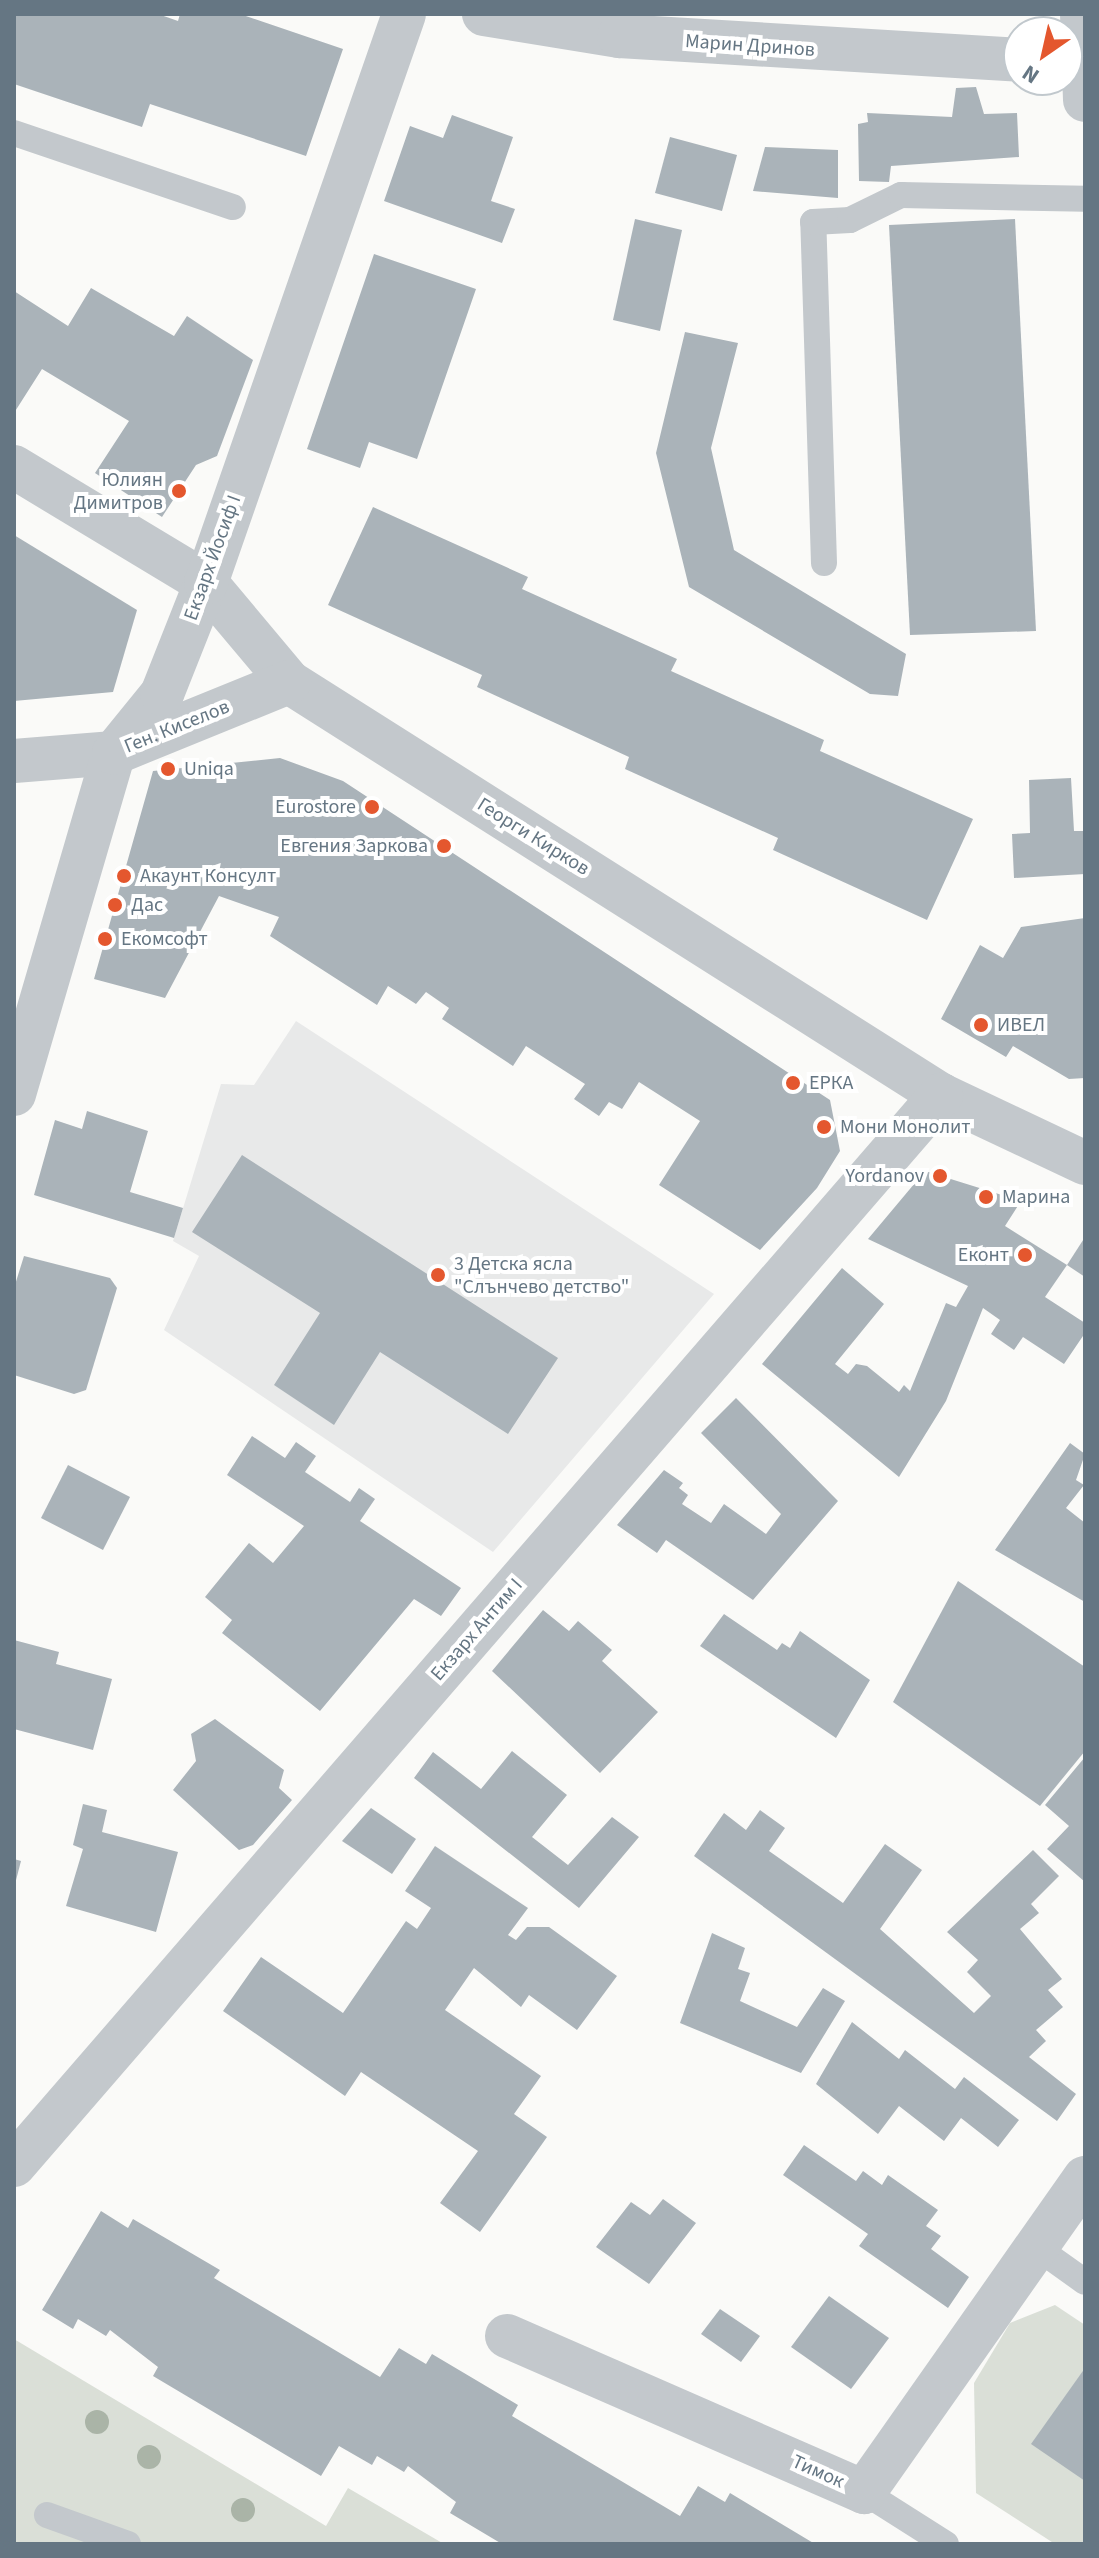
<!DOCTYPE html>
<meta charset="utf-8">
<style>
body{margin:0}
#map{position:relative;width:1099px;height:2558px;overflow:hidden;background:#fafaf8;font-family:"Source Sans 3",sans-serif}
div>[style]{position:absolute}
[style*='--x']{left:calc(var(--x)*1px);top:calc(var(--y)*1px);width:calc(var(--w)*1px);rotate:calc(var(--a)*1deg)}
.built>*{inset:0;background:#e8e9e9}
.green>*{inset:0;background:#dadfd7}
.building>*{inset:0;background:#aab3b9}
.lane>*{height:26px;margin:-13px;padding:0 13px;transform-origin:13px;border-radius:13px;background:#c3c8cc}
.street>*{height:44px;margin:-22px;padding:0 22px;transform-origin:22px;border-radius:22px;background:#c3c8cc}
.trees>*{width:24px;height:24px;margin:-12px;border-radius:50%;background:#aab4a7}
.dots>*{width:22px;height:22px;translate:-50% -50%;box-sizing:border-box;border:4px solid #fff;border-radius:50%}
span{translate:-50% -50%;white-space:nowrap;text-align:center;line-height:1.15;-webkit-text-stroke:8px #fff;paint-order:stroke}
.street-label{font-size:20px;color:#657683}
.poi-label{font-size:20px;color:#657683}
.right{translate:-100% -50%;text-align:right}
.left{translate:0 -50%;text-align:left}
.frame{position:absolute;inset:0;border:16px solid #657683;pointer-events:none}
.north{position:absolute;left:1003px;top:16px;width:80px;height:80px;box-sizing:border-box;background:#fff;border:2px solid #c1c8cd;border-radius:50%;rotate:214deg;font-size:22px;font-weight:700;line-height:32px;text-align:center;color:#657683}
.north::after{content:'';display:block;margin:auto;width:28px;height:36px;background:#e4572e;clip-path:polygon(50% 0,100% 100%,50% 72%,0 100%)}
</style>
<div id="map">
<div class="built">
<div style="clip-path:polygon(296px 1021px,714px 1294px,493px 1552px,164px 1330px,199px 1256px,173px 1241px,221px 1084px,254px 1085px)"></div>
</div>
<div class="green">
<div style="clip-path:polygon(1055px 2305px,1085px 2325px,1085px 2544px,1055px 2544px,976px 2493px,974px 2383px,1010px 2323px)"></div>
<div style="clip-path:polygon(14px 2339px,326px 2526px,348px 2488px,444px 2544px,14px 2544px)"></div>
</div>
<div class="building">
<div style="clip-path:polygon(14px 14px,158px 14px,178px 21px,180px 14px,240px 14px,343px 49px,306px 156px,150px 104px,142px 127px,14px 84px)"></div>
<div style="clip-path:polygon(976px 87px,984px 114px,1017px 113px,1019px 157px,891px 166px,889px 182px,859px 181px,858px 124px,868px 122px,867px 113px,952px 117px,956px 88px)"></div>
<div style="clip-path:polygon(452px 115px,513px 137px,491px 201px,515px 209px,502px 243px,384px 201px,410px 126px,443px 138px)"></div>
<div style="clip-path:polygon(670px 137px,737px 155px,722px 211px,655px 193px)"></div>
<div style="clip-path:polygon(765px 147px,838px 150px,838px 198px,753px 191px)"></div>
<div style="clip-path:polygon(635px 219px,682px 230px,660px 331px,613px 320px)"></div>
<div style="clip-path:polygon(1015px 219px,1036px 631px,910px 635px,889px 225px)"></div>
<div style="clip-path:polygon(374px 254px,476px 289px,417px 459px,369px 442px,360px 468px,307px 449px)"></div>
<div style="clip-path:polygon(91px 288px,174px 336px,187px 316px,253px 360px,217px 456px,196px 465px,162px 517px,95px 473px,129px 421px,42px 369px,14px 413px,14px 291px,68px 326px)"></div>
<div style="clip-path:polygon(685px 332px,738px 343px,711px 448px,734px 550px,906px 654px,898px 696px,870px 694px,689px 587px,656px 453px)"></div>
<div style="clip-path:polygon(373px 507px,528px 577px,522px 589px,677px 659px,671px 671px,824px 740px,820px 751px,973px 819px,927px 920px,773px 850px,778px 838px,625px 769px,629px 757px,477px 687px,482px 675px,328px 605px)"></div>
<div style="clip-path:polygon(14px 535px,137px 610px,113px 692px,14px 701px)"></div>
<div style="clip-path:polygon(280px 758px,343px 781px,830px 1100px,840px 1151px,817px 1188px,760px 1250px,659px 1185px,700px 1121px,639px 1082px,622px 1109px,609px 1102px,599px 1116px,574px 1099px,585px 1084px,526px 1046px,513px 1066px,442px 1019px,449px 1008px,426px 992px,416px 1004px,388px 986px,377px 1005px,270px 936px,279px 917px,219px 896px,165px 998px,94px 979px,153px 771px)"></div>
<div style="clip-path:polygon(1071px 778px,1074px 831px,1085px 831px,1085px 874px,1014px 878px,1012px 834px,1030px 833px,1029px 780px)"></div>
<div style="clip-path:polygon(1085px 918px,1085px 1078px,1069px 1079px,1013px 1046px,1006px 1057px,941px 1019px,980px 945px,1003px 958px,1021px 927px)"></div>
<div style="clip-path:polygon(87px 1111px,148px 1131px,130px 1192px,183px 1208px,174px 1238px,34px 1195px,55px 1120px,82px 1129px)"></div>
<div style="clip-path:polygon(242px 1155px,558px 1358px,508px 1434px,380px 1352px,334px 1425px,274px 1385px,320px 1313px,192px 1232px)"></div>
<div style="clip-path:polygon(925px 1171px,1021px 1201px,1005px 1226px,1067px 1265px,1045px 1297px,1085px 1323px,1085px 1333px,1064px 1364px,1023px 1337px,1014px 1350px,991px 1334px,1000px 1320px,983px 1308px,946px 1401px,899px 1477px,762px 1364px,842px 1268px,884px 1304px,835px 1364px,848px 1374px,856px 1364px,867px 1366px,899px 1392px,904px 1385px,910px 1391px,946px 1303px,956px 1307px,968px 1286px,868px 1239px)"></div>
<div style="clip-path:polygon(1085px 1237px,1085px 1277px,1067px 1265px)"></div>
<div style="clip-path:polygon(24px 1256px,110px 1278px,117px 1288px,86px 1390px,74px 1394px,14px 1375px,14px 1288px)"></div>
<div style="clip-path:polygon(736px 1398px,838px 1501px,753px 1600px,666px 1540px,657px 1553px,617px 1525px,664px 1470px,683px 1483px,679px 1488px,688px 1495px,682px 1504px,711px 1523px,724px 1504px,766px 1534px,781px 1514px,701px 1433px)"></div>
<div style="clip-path:polygon(252px 1436px,285px 1458px,296px 1442px,316px 1456px,305px 1472px,350px 1502px,359px 1488px,375px 1499px,360px 1521px,461px 1588px,441px 1616px,414px 1599px,320px 1711px,222px 1633px,232px 1620px,205px 1597px,249px 1543px,273px 1563px,304px 1526px,227px 1475px)"></div>
<div style="clip-path:polygon(1070px 1443px,1085px 1454px,1076px 1480px,1084px 1485px,1066px 1508px,1085px 1523px,1085px 1602px,995px 1550px)"></div>
<div style="clip-path:polygon(68px 1465px,130px 1497px,103px 1550px,41px 1518px)"></div>
<div style="clip-path:polygon(958px 1581px,1085px 1667px,1085px 1751px,1040px 1806px,893px 1702px)"></div>
<div style="clip-path:polygon(543px 1610px,569px 1631px,578px 1621px,612px 1650px,602px 1661px,658px 1712px,600px 1773px,492px 1671px)"></div>
<div style="clip-path:polygon(724px 1614px,777px 1650px,782px 1643px,790px 1648px,800px 1631px,870px 1680px,836px 1738px,700px 1646px)"></div>
<div style="clip-path:polygon(14px 1640px,59px 1652px,56px 1664px,112px 1679px,93px 1750px,14px 1729px)"></div>
<div style="clip-path:polygon(215px 1719px,284px 1770px,279px 1788px,292px 1800px,253px 1845px,239px 1850px,173px 1790px,196px 1761px,191px 1734px)"></div>
<div style="clip-path:polygon(512px 1751px,567px 1795px,532px 1837px,568px 1865px,612px 1817px,639px 1837px,579px 1908px,414px 1778px,433px 1752px,481px 1789px)"></div>
<div style="clip-path:polygon(1085px 1757px,1085px 1882px,1047px 1849px,1069px 1826px,1045px 1805px)"></div>
<div style="clip-path:polygon(83px 1804px,107px 1810px,102px 1832px,178px 1852px,156px 1932px,66px 1906px,83px 1849px,73px 1845px)"></div>
<div style="clip-path:polygon(371px 1808px,416px 1839px,392px 1874px,342px 1841px)"></div>
<div style="clip-path:polygon(760px 1810px,785px 1828px,769px 1851px,843px 1903px,885px 1844px,922px 1870px,880px 1929px,974px 2013px,991px 1996px,967px 1972px,978px 1960px,947px 1932px,1033px 1850px,1059px 1876px,1031px 1904px,1039px 1913px,1020px 1929px,1062px 1979px,1048px 1990px,1063px 2007px,1036px 2030px,1046px 2041px,1029px 2057px,1076px 2094px,1057px 2121px,694px 1856px,724px 1813px,746px 1830px)"></div>
<div style="clip-path:polygon(435px 1846px,528px 1908px,508px 1935px,516px 1940px,527px 1927px,549px 1927px,617px 1976px,577px 2030px,529px 1995px,521px 2007px,474px 1968px,445px 2010px,541px 2076px,514px 2114px,547px 2137px,480px 2232px,440px 2203px,478px 2151px,361px 2072px,345px 2096px,223px 2011px,261px 1957px,343px 2013px,406px 1921px,417px 1929px,431px 1908px,405px 1891px)"></div>
<div style="clip-path:polygon(14px 1859px,21px 1861px,15px 1884px,14px 1884px)"></div>
<div style="clip-path:polygon(712px 1933px,745px 1948px,738px 1969px,750px 1973px,740px 2001px,797px 2027px,823px 1988px,845px 2001px,801px 2073px,680px 2023px)"></div>
<div style="clip-path:polygon(852px 2022px,899px 2059px,905px 2050px,955px 2089px,964px 2077px,1019px 2120px,998px 2147px,961px 2118px,944px 2141px,899px 2106px,878px 2134px,816px 2084px)"></div>
<div style="clip-path:polygon(804px 2145px,856px 2181px,863px 2171px,882px 2185px,888px 2175px,938px 2210px,926px 2226px,941px 2236px,931px 2249px,969px 2277px,948px 2308px,859px 2246px,868px 2234px,783px 2175px)"></div>
<div style="clip-path:polygon(663px 2199px,696px 2223px,649px 2284px,596px 2247px,631px 2202px,650px 2215px)"></div>
<div style="clip-path:polygon(101px 2211px,128px 2228px,133px 2219px,220px 2270px,214px 2278px,380px 2377px,399px 2348px,426px 2364px,432px 2354px,518px 2405px,512px 2416px,680px 2516px,698px 2486px,725px 2502px,730px 2493px,815px 2544px,502px 2544px,450px 2513px,456px 2502px,408px 2466px,404px 2472px,377px 2456px,372px 2465px,339px 2446px,321px 2476px,153px 2376px,158px 2367px,110px 2330px,106px 2336px,78px 2319px,73px 2329px,42px 2310px)"></div>
<div style="clip-path:polygon(829px 2296px,889px 2338px,851px 2389px,791px 2347px)"></div>
<div style="clip-path:polygon(720px 2309px,760px 2336px,741px 2362px,701px 2334px)"></div>
<div style="clip-path:polygon(1085px 2368px,1085px 2481px,1031px 2444px)"></div>
</div>
<div class="lane">
<div style="--x:14;--y:133;--w:231;--a:18.7"></div>
<div style="--x:824;--y:563;--w:341;--a:-91.8"></div>
<div style="--x:813;--y:222;--w:37;--a:-3"></div>
<div style="--x:850;--y:220;--w:57;--a:-26.1"></div>
<div style="--x:901;--y:195;--w:184;--a:1.2"></div>
<div style="--x:1036;--y:2247;--w:60;--a:35.5"></div>
<div style="--x:864;--y:2492;--w:97;--a:32.4"></div>
<div style="--x:47;--y:2515;--w:86;--a:19.7"></div>
</div>
<div class="street">
<div style="--x:484;--y:14;--w:137;--a:9.3"></div>
<div style="--x:619;--y:36;--w:401;--a:3.4"></div>
<div style="--x:1082;--y:14;--w:86;--a:88"></div>
<div style="--x:14;--y:467;--w:224;--a:31.1"></div>
<div style="--x:206;--y:583;--w:129;--a:50"></div>
<div style="--x:289;--y:682;--w:772;--a:32.35"></div>
<div style="--x:941;--y:1095;--w:159;--a:25.3"></div>
<div style="--x:14;--y:761;--w:100;--a:-4.6"></div>
<div style="--x:114;--y:753;--w:189;--a:-22.1"></div>
<div style="--x:14;--y:1094;--w:355;--a:-73.7"></div>
<div style="--x:114;--y:753;--w:76;--a:-50.9"></div>
<div style="--x:162;--y:694;--w:119;--a:-68.4"></div>
<div style="--x:206;--y:583;--w:602;--a:-70.81"></div>
<div style="--x:14;--y:2165;--w:1416;--a:-49.1"></div>
<div style="--x:507;--y:2336;--w:390;--a:23.6"></div>
<div style="--x:864;--y:2492;--w:384;--a:-54.9"></div>
</div>
<div class="trees">
<div style="left:97px;top:2422px"></div>
<div style="left:149px;top:2457px"></div>
<div style="left:243px;top:2510px"></div>
</div>
<div class="dots">
<div style="left:179px;top:491px;background:#e4572e"></div>
<div style="left:168px;top:769px;background:#e4572e"></div>
<div style="left:372px;top:807px;background:#e4572e"></div>
<div style="left:444px;top:846px;background:#e4572e"></div>
<div style="left:124px;top:876px;background:#e4572e"></div>
<div style="left:115px;top:905px;background:#e4572e"></div>
<div style="left:105px;top:939px;background:#e4572e"></div>
<div style="left:981px;top:1025px;background:#e4572e"></div>
<div style="left:793px;top:1083px;background:#e4572e"></div>
<div style="left:824px;top:1127px;background:#e4572e"></div>
<div style="left:940px;top:1176px;background:#e4572e"></div>
<div style="left:986px;top:1197px;background:#e4572e"></div>
<div style="left:1025px;top:1255px;background:#e4572e"></div>
<div style="left:438px;top:1275px;background:#e4572e"></div>
</div>
<div class="street-label">
<span style="left:750px;top:46px;rotate:4deg">Марин Дринов</span>
<span style="left:213px;top:558px;rotate:-70deg">Екзарх Йосиф I</span>
<span style="left:177px;top:727px;rotate:-22deg">Ген. Киселов</span>
<span style="left:533px;top:837px;rotate:32deg">Георги Кирков</span>
<span style="left:477px;top:1630px;rotate:-49deg">Екзарх Антим I</span>
<span style="left:818px;top:2472px;rotate:24deg">Тимок</span>
</div>
<div class="poi-label">
<span class="right" style="left:163px;top:492px">Юлиян<br>Димитров</span>
<span class="left" style="left:184px;top:769px">Uniqa</span>
<span class="right" style="left:356px;top:807px">Eurostore</span>
<span class="right" style="left:428px;top:846px">Евгения Заркова</span>
<span class="left" style="left:140px;top:876px">Акаунт Консулт</span>
<span class="left" style="left:131px;top:905px">Дас</span>
<span class="left" style="left:121px;top:939px">Екомсофт</span>
<span class="left" style="left:997px;top:1025px">ИВЕЛ</span>
<span class="left" style="left:809px;top:1083px">ЕРКА</span>
<span class="left" style="left:840px;top:1127px">Мони Монолит</span>
<span class="right" style="left:924px;top:1176px">Yordanov</span>
<span class="left" style="left:1002px;top:1197px">Марина</span>
<span class="right" style="left:1009px;top:1255px">Еконт</span>
<span class="left" style="left:454px;top:1276px">3 Детска ясла<br>"Слънчево детство"</span>
</div>
<div class="frame"></div>
<div class="north">N</div>
</div>
